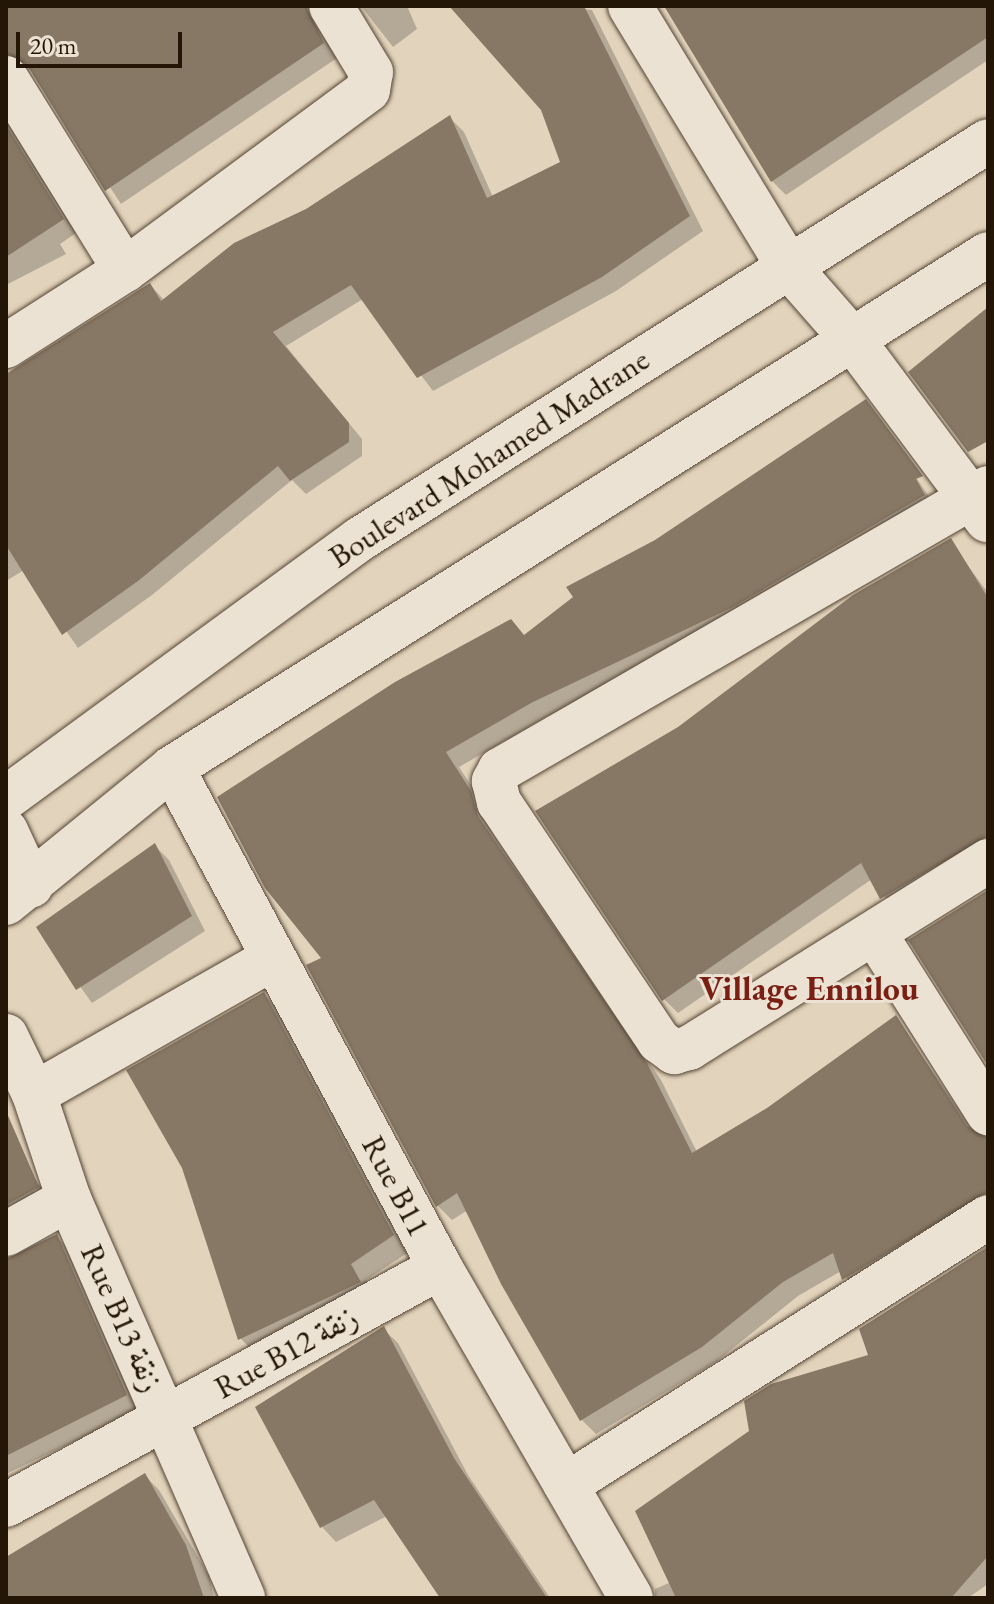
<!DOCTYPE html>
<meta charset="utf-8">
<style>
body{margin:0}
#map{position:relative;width:994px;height:1604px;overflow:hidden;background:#e2d3bc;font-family:"EB Garamond",Amiri,serif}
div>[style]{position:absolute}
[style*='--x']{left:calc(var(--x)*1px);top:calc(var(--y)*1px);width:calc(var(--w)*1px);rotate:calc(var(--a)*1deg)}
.shadow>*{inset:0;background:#0003}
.building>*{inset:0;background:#877865}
.roads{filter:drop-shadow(0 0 2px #544534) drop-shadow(0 0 2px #544534)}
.minor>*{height:44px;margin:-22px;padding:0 22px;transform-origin:22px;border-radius:22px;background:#ece2d3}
span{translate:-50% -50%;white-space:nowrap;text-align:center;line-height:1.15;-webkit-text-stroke:6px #ece2d3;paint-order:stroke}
.street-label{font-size:32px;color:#241606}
.neighbourhood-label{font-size:34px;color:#7a1f14;font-weight:700}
.frame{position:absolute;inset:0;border:8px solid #241606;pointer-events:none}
.scale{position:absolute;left:16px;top:32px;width:166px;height:36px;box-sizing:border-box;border:4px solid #241606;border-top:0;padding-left:10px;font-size:24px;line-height:28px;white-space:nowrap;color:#241606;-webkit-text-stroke:6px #ece2d3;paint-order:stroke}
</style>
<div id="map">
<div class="shadow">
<div style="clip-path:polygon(6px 6px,328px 6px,337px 58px,121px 204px,35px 73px,22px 66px,6px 71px)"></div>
<div style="clip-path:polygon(361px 6px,407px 6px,417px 29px,393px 47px)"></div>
<div style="clip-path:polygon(563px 6px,592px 10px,703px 231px,616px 291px,433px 391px,363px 299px,286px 346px,362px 439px,362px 456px,306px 494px,292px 480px,152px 595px,78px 648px,24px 570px,6px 581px,6px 376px,150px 285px,165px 301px,450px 118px,464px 132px,493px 197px,562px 163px)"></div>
<div style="clip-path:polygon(666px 6px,988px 6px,988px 60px,786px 195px,772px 181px)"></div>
<div style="clip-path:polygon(6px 120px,76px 233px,60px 244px,66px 254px,6px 285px)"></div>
<div style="clip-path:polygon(865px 402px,938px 510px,747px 621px,548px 716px,459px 767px,485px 807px,492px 833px,661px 1080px,697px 1152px,768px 1109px,896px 1018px,975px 1133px,988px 1140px,988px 1214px,858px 1293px,841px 1271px,798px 1296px,717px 1361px,596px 1434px,582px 1420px,502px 1283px,468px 1210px,452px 1220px,438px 1206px,309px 966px,325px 958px,266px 886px,525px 636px)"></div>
<div style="clip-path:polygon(960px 555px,988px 593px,988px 786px,954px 805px,979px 860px,895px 912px,872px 879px,678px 1013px,664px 999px,679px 729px)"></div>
<div style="clip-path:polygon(155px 846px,169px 860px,205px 931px,92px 1003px,38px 928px)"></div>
<div style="clip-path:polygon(264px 994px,279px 1010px,409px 1252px,366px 1280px,375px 1298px,256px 1354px,240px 1338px)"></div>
<div style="clip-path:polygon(6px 1136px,51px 1202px,6px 1230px)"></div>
<div style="clip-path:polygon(57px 1237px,71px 1251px,140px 1410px,6px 1474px,6px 1261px)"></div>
<div style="clip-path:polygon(988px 1246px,988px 1584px,968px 1598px,655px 1598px,655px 1589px,671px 1582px,870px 1356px,861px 1329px)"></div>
<div style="clip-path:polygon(383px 1329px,398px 1343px,468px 1475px,550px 1598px,442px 1598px,387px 1516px,336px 1542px,322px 1527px,258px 1408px)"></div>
<div style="clip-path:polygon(145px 1476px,159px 1490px,209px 1576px,214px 1598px,6px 1598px,6px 1559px)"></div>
</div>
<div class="building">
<div style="clip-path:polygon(6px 6px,306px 6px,324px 43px,105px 191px,27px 65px,6px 53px)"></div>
<div style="clip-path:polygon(449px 6px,584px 6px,690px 216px,602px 277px,417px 378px,351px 285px,273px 332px,349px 423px,349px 442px,290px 481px,278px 466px,138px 581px,62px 635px,6px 545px,6px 374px,150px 283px,161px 301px,234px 243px,306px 209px,450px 115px,487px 198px,560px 162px,541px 110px)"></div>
<div style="clip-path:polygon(664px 6px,988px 6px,988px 37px,771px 182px)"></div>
<div style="clip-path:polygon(6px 125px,64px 219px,6px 257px)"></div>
<div style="clip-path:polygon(988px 307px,988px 441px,968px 452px,908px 372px)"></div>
<div style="clip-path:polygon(866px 399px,923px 476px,916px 479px,925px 495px,733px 607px,533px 702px,446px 752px,471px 791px,478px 816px,647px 1063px,692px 1153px,767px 1108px,896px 1015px,967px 1126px,988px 1138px,988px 1192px,842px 1280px,833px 1253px,783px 1282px,702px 1347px,580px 1421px,501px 1284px,457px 1193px,436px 1207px,306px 965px,321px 958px,265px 888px,217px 797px,395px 682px,511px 619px,524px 635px,573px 597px,566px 587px,655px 540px)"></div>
<div style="clip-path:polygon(951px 538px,988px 598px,988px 836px,880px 899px,861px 863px,662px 1001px,535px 811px,678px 727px,853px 595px)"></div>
<div style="clip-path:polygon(155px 843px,192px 916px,76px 990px,36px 927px)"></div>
<div style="clip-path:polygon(988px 890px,988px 1066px,908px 940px)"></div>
<div style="clip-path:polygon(264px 992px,394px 1235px,351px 1264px,361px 1282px,238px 1340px,182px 1168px,126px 1070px)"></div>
<div style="clip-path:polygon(6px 1111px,39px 1187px,6px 1205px)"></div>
<div style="clip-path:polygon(57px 1234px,127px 1395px,6px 1456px,6px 1259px)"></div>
<div style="clip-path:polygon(988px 1247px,988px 1556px,951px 1598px,676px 1598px,635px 1511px,749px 1431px,744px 1401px,771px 1384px,868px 1355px,859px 1329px)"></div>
<div style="clip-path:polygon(384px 1326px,454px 1458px,547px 1598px,440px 1598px,374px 1500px,320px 1528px,255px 1407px)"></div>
<div style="clip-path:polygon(145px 1473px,186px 1545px,204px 1598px,6px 1598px,6px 1557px)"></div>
</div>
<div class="roads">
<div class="minor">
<div style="--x:630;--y:6;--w:304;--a:58.7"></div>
<div style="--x:788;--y:266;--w:97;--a:48.8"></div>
<div style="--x:852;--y:339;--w:226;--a:53.3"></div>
<div style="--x:6;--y:78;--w:226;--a:58.2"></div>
<div style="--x:6;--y:346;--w:141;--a:-32.6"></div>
<div style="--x:125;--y:270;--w:302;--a:-36.5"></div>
<div style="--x:368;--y:90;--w:18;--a:-81"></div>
<div style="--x:371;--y:72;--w:77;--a:-121.2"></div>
<div style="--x:988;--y:488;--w:564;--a:149.98"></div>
<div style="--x:500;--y:770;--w:13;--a:119"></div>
<div style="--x:494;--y:781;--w:22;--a:77"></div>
<div style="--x:499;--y:802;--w:288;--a:56.2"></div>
<div style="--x:659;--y:1041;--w:19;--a:36"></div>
<div style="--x:674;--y:1052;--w:16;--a:-15"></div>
<div style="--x:689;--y:1048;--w:353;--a:-32"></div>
<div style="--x:172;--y:768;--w:566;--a:61.76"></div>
<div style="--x:440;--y:1267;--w:382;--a:60"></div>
<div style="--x:6;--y:798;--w:439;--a:-36.2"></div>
<div style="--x:360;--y:539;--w:743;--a:-32.36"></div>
<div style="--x:6;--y:831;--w:60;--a:65.2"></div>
<div style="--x:6;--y:903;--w:214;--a:-39.1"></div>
<div style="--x:172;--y:768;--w:964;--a:-32.21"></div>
<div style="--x:875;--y:934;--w:212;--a:57.7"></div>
<div style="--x:6;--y:1036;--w:64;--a:64.2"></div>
<div style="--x:34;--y:1094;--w:111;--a:71.6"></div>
<div style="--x:69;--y:1199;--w:435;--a:66.4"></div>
<div style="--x:34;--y:1094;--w:275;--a:-29.6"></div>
<div style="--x:6;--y:1234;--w:72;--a:-29.1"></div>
<div style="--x:566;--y:1485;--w:500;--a:-32.4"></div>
<div style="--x:6;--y:1505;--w:495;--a:-28.7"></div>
</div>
</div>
<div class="street-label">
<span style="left:489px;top:458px;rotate:-33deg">Boulevard Mohamed Madrane</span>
<span style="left:396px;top:1186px;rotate:62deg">Rue B11</span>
<span style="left:122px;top:1318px;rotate:66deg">Rue B13 زنقة</span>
<span style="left:286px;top:1352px;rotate:-29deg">Rue B12 زنقة</span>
</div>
<div class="neighbourhood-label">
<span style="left:809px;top:989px">Village Ennilou</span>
</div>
<div class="frame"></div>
<div class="scale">20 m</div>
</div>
